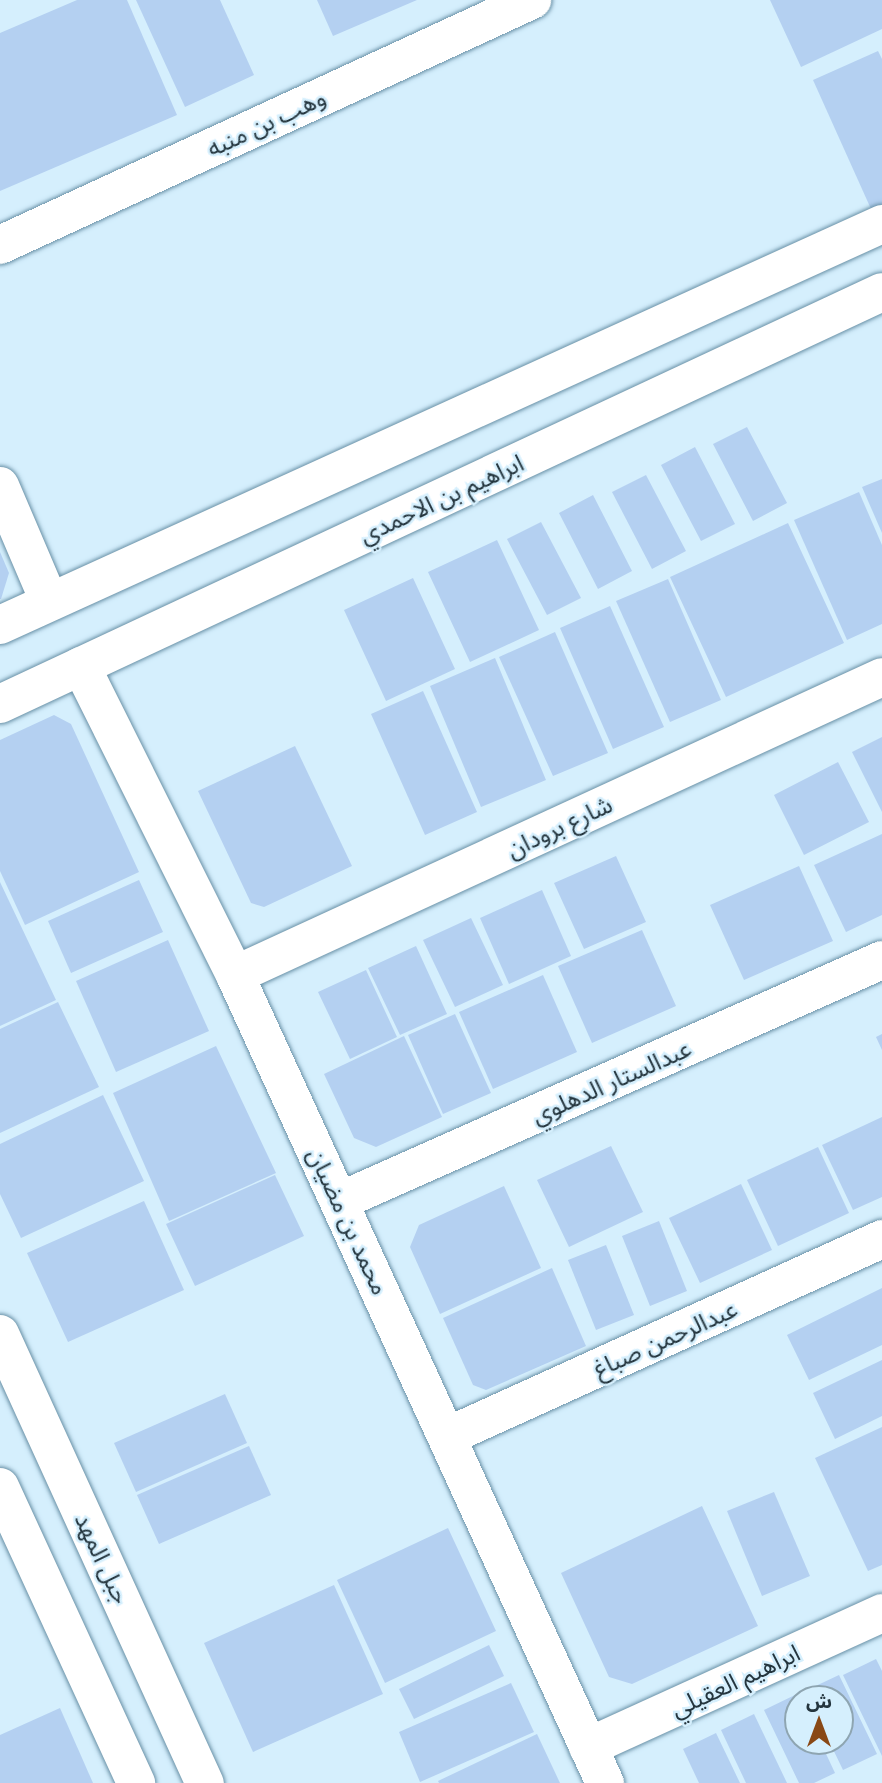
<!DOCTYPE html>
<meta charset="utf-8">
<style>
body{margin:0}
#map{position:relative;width:882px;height:1783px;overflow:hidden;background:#d5effd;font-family:Lato,"Noto Sans Arabic",sans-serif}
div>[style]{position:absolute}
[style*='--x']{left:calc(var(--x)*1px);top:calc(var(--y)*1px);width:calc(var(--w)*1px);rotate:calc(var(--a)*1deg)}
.building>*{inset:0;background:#b4d0f1}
.roads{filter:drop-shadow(0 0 2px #6890a6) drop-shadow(0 0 2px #6890a6)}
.minor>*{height:38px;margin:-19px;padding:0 19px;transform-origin:19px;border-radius:19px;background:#fff}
span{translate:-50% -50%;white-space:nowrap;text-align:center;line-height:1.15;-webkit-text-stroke:5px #d5effd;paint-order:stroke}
.street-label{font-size:24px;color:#24353e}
.north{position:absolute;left:784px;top:1685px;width:70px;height:70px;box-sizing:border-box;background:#d5effd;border:2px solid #8ea5b1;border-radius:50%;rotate:0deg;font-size:19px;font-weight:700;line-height:28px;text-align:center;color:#24353e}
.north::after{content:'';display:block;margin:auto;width:24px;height:32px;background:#894815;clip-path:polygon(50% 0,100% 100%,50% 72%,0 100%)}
</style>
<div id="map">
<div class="building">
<div style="clip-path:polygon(77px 0,127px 0,177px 115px,0 191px,0 33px)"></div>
<div style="clip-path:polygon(136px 0,220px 0,254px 75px,185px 107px)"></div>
<div style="clip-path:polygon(317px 0,417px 0,333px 36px)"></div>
<div style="clip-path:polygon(770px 0,882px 0,882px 29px,801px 67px)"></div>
<div style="clip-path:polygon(878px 51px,882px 59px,882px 204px,871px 209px,813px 80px)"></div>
<div style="clip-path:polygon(747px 427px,787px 503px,753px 521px,713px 444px)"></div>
<div style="clip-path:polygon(695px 447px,735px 524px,701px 541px,661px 465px)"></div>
<div style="clip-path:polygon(646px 475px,686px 551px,652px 569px,612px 492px)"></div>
<div style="clip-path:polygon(882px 479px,882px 533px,862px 487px)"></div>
<div style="clip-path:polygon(859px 492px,882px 545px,882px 624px,847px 640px,794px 520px)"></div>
<div style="clip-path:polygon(593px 495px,632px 571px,598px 589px,559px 513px)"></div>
<div style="clip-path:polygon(541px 522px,581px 598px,547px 615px,507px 539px)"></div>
<div style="clip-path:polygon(788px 523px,844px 643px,726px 697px,670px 577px)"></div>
<div style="clip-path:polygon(497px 540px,539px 630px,470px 662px,428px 572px)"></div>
<div style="clip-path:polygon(0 552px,9px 573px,1px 599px,0 599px)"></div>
<div style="clip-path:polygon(413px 578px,455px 669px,386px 701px,344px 610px)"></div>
<div style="clip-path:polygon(668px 579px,721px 700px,670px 722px,616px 601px)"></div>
<div style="clip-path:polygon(610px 606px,664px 727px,613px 749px,560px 628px)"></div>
<div style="clip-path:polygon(555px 632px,608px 753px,553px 776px,499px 657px)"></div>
<div style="clip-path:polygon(495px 658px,546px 780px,481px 807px,430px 686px)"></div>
<div style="clip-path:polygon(423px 691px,477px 812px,425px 835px,371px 714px)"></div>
<div style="clip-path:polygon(54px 715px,71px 724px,139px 872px,25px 925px,0 871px,0 740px)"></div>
<div style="clip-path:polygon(882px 737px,882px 812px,852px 752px)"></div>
<div style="clip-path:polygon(295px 746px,352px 866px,264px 907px,251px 903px,198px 791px)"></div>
<div style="clip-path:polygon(838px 762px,869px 822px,804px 855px,774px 795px)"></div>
<div style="clip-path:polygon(882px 834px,882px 915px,846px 932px,814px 865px)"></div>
<div style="clip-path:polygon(616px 856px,646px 922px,584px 949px,554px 883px)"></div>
<div style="clip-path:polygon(799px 866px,833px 941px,744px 980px,710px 905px)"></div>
<div style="clip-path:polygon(139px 880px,163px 932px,71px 973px,48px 921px)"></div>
<div style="clip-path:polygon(0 882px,56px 1000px,0 1026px)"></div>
<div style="clip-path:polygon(542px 890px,571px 956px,509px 984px,480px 918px)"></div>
<div style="clip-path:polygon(471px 918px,503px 985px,455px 1007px,423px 940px)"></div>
<div style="clip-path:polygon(642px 930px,676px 1006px,592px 1043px,558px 966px)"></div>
<div style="clip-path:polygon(168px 940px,209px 1031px,116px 1072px,76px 981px)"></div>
<div style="clip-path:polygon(416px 946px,447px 1014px,400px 1035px,368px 968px)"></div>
<div style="clip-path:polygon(366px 970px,397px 1037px,350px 1059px,318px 992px)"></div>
<div style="clip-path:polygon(543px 975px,577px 1052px,493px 1089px,459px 1012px)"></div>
<div style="clip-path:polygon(58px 1002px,99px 1087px,0 1133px,0 1029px)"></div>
<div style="clip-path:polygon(455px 1014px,491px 1093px,443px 1114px,408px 1035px)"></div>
<div style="clip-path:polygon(882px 1034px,882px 1050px,876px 1037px)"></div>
<div style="clip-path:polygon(404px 1036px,442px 1117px,376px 1147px,354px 1138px,324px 1074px)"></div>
<div style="clip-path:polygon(216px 1046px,276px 1173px,169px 1221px,113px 1093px)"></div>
<div style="clip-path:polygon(103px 1095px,144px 1181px,21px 1238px,0 1194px,0 1144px)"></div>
<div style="clip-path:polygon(882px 1117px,882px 1197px,853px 1210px,822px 1145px)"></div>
<div style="clip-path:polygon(611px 1146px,643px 1212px,569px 1247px,537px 1180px)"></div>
<div style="clip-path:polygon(818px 1147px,849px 1213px,778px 1246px,747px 1180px)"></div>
<div style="clip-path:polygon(275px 1175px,304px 1236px,195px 1286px,166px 1224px)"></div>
<div style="clip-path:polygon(741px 1184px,772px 1250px,700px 1283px,669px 1218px)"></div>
<div style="clip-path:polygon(504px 1186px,541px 1268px,440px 1314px,410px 1247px,419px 1225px)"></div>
<div style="clip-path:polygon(144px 1201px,184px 1290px,68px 1342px,27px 1253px)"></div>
<div style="clip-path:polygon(659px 1221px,687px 1291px,650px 1306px,622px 1236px)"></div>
<div style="clip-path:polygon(606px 1245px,634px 1315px,596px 1330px,568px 1260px)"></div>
<div style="clip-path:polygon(552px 1268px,586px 1346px,486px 1390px,473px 1385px,443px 1318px)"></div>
<div style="clip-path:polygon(882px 1288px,882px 1345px,809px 1380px,787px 1335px)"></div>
<div style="clip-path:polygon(882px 1360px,882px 1416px,835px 1439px,813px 1393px)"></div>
<div style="clip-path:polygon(225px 1394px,247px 1443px,136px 1492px,114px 1443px)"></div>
<div style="clip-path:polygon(882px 1427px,882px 1565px,868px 1571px,815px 1458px)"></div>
<div style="clip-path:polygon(249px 1446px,271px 1495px,159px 1544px,137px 1495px)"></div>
<div style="clip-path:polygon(774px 1492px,810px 1576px,762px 1596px,727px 1511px)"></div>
<div style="clip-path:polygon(702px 1506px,758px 1626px,632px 1684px,609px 1677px,561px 1573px)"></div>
<div style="clip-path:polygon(448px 1528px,496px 1631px,385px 1683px,337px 1580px)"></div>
<div style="clip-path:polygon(334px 1585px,383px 1694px,253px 1752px,204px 1643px)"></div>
<div style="clip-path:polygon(489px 1645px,504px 1676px,414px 1719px,399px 1689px)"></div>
<div style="clip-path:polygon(876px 1659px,882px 1671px,882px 1756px,843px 1675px)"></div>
<div style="clip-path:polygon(839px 1675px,877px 1754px,843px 1770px,829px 1741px,840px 1741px,840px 1699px,809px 1699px,805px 1691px)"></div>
<div style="clip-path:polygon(511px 1683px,534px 1732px,420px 1782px,399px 1732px)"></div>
<div style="clip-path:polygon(797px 1694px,798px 1741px,820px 1741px,835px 1773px,814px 1783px,799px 1783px,764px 1710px)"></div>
<div style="clip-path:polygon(60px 1708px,93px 1783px,0 1783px,0 1735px)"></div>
<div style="clip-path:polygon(754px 1714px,787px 1783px,746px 1783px,721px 1730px)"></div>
<div style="clip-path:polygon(716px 1733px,740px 1783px,699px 1783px,683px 1749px)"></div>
<div style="clip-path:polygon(537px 1734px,560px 1783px,439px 1783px,438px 1781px)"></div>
</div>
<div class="roads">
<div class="minor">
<div style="--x:0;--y:245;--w:586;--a:-24.73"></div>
<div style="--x:0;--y:486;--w:125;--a:66.9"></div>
<div style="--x:0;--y:625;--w:969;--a:-24.45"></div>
<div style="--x:81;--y:666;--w:345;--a:63.5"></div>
<div style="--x:235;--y:975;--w:889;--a:65.4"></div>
<div style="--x:0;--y:704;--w:973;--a:-25.04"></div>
<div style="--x:235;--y:975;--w:712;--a:-24.73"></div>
<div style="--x:340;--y:1201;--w:593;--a:-23.97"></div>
<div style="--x:0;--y:1334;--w:494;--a:65.5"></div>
<div style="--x:448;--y:1436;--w:477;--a:-24.4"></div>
<div style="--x:0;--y:1487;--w:326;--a:65.3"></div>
<div style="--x:588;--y:1747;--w:323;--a:-24.5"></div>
</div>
</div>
<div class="street-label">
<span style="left:266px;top:122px;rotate:-25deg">وهب بن منبه</span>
<span style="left:441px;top:498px;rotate:-25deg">ابراهيم بن الاحمدي</span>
<span style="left:559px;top:826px;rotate:-25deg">شارع برودان</span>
<span style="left:611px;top:1081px;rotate:-24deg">عبدالستار الدهلوي</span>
<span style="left:349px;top:1221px;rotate:65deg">محمد بن مضيان</span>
<span style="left:665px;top:1338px;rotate:-24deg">عبدالرحمن صباغ</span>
<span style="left:103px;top:1558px;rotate:65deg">جبل المهد</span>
<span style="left:735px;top:1680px;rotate:-25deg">ابراهيم العقيلي</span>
</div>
<div class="north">ش</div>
</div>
